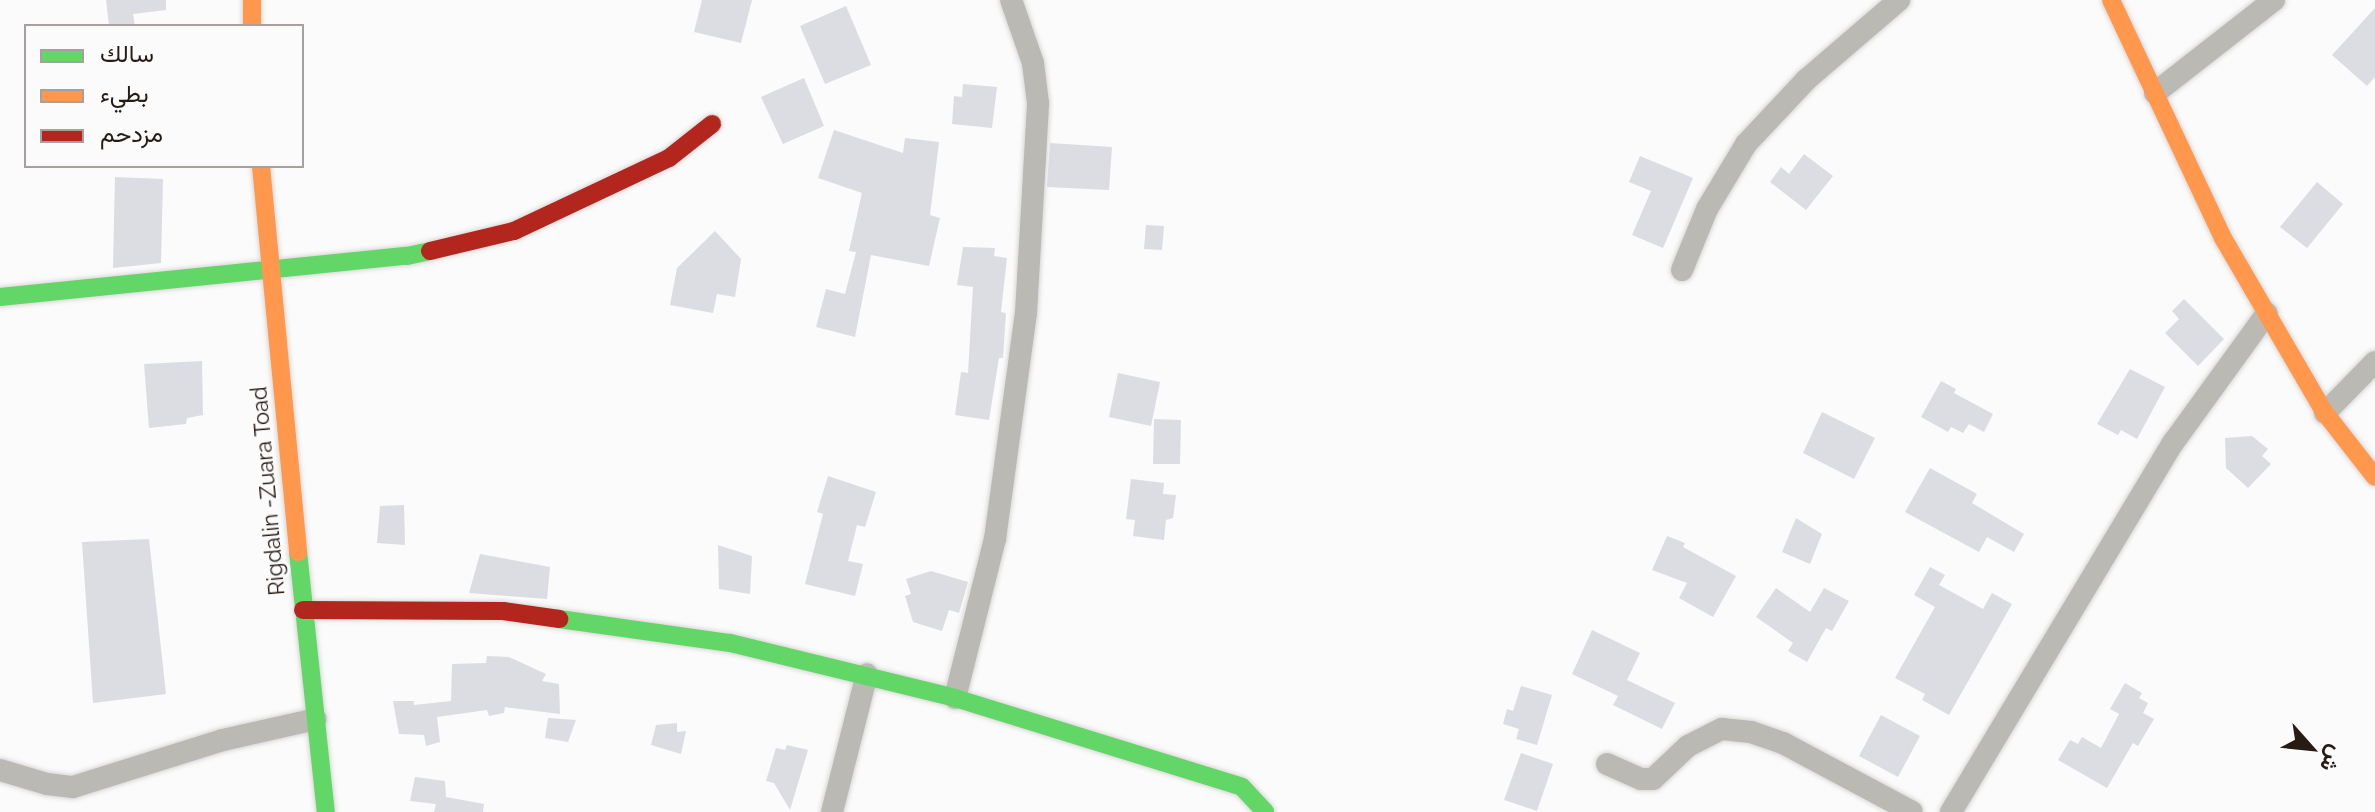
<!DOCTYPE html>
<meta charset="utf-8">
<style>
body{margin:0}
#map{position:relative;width:2375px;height:812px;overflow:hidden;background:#fbfbfb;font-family:Raleway,Vazirmatn,sans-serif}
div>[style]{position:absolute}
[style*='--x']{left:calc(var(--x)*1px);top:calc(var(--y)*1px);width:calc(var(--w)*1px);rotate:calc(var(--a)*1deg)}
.building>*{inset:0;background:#dcdce3}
.roads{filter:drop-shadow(0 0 2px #d9d7d6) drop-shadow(0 0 2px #d9d7d6)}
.street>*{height:22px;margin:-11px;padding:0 11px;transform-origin:11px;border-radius:11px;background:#bab9b4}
.fast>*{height:18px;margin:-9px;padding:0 9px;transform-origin:9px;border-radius:9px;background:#63d668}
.slow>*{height:18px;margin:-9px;padding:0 9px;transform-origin:9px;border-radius:9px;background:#ff974d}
.jam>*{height:18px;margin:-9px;padding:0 9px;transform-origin:9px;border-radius:9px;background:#b3261e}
span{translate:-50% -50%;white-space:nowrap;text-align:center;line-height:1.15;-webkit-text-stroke:6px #fbfbfb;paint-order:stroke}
.street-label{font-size:22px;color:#271b14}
.legend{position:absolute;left:24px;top:24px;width:280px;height:144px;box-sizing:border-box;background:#fbfbfb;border:2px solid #a6a19f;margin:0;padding:10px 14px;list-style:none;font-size:24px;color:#271b14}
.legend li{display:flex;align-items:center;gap:16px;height:40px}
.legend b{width:40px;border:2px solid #a6a19f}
.north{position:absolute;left:2271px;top:708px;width:80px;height:80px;-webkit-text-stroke:6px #fbfbfb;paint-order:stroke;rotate:117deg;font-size:22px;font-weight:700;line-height:32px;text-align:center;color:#271b14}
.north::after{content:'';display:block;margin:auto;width:28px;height:36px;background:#271b14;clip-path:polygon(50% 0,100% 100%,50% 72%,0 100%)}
</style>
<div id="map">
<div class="building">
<div style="clip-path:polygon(106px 0,166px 0,166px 10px,133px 14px,135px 26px,109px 26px)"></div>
<div style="clip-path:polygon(702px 0,752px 0,741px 43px,694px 32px)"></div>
<div style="clip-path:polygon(846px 6px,871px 65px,825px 84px,800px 26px)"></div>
<div style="clip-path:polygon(2375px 8px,2375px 77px,2367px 86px,2332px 55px)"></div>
<div style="clip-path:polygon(804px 78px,824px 126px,783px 144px,761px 97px)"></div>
<div style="clip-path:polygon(963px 84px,997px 87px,992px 128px,952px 124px,954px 96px,962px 97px)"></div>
<div style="clip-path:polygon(834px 130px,903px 153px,905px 138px,939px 142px,930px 215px,940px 218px,929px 266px,871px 255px,855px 337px,816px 327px,826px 289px,845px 294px,856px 252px,849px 251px,862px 193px,818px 178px)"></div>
<div style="clip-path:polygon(1050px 143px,1112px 147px,1109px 190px,1047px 187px)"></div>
<div style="clip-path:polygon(1804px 154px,1833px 176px,1806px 210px,1770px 182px,1781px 167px,1789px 174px)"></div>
<div style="clip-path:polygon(1640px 156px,1693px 178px,1663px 248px,1632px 235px,1651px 191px,1629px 182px)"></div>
<div style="clip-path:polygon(115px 177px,163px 179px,161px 263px,113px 268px)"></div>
<div style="clip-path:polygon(2317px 182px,2343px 204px,2307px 248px,2280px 227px)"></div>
<div style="clip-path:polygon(1146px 225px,1164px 226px,1162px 250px,1144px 249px)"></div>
<div style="clip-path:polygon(715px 231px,741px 259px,735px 297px,717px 294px,713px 313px,670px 305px,677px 268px)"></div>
<div style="clip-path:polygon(963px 247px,995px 248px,994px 256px,1007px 258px,1001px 312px,1006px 313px,1003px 358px,999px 358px,989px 420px,955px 415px,961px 372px,968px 373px,973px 287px,957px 285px)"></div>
<div style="clip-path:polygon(2184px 299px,2224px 339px,2198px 366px,2165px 333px,2179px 319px,2172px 311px)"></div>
<div style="clip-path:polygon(202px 361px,203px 415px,187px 418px,186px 424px,149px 428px,144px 364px)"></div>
<div style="clip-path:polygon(2130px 369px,2165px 387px,2137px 439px,2121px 430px,2118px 435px,2097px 424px)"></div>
<div style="clip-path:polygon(1118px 373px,1160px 382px,1151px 426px,1109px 417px)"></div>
<div style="clip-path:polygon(1941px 381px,1956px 389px,1954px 393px,1993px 414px,1984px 432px,1969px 424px,1963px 433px,1951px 427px,1948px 432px,1921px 417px)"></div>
<div style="clip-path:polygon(1822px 412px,1875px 438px,1854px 479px,1803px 453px)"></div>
<div style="clip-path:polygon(1154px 419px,1181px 420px,1180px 464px,1153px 464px)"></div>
<div style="clip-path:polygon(2252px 436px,2268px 449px,2262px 456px,2271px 464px,2248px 488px,2226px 468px,2225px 438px)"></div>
<div style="clip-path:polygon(1930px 468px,1977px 494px,1972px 503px,2024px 534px,2014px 552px,1987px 537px,1979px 552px,1905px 512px)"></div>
<div style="clip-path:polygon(828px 476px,876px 492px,865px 527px,857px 525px,848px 561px,863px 564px,855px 596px,805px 584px,823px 514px,817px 512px)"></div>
<div style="clip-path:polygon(1131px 479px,1164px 483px,1163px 494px,1176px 495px,1173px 518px,1166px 520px,1164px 540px,1133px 536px,1135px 520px,1126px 519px)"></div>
<div style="clip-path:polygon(404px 505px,405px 545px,377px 543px,380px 506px)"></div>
<div style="clip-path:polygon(1796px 518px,1822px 534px,1810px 564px,1782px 552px)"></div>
<div style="clip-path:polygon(1667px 536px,1685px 543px,1683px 547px,1736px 576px,1713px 617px,1679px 598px,1687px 583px,1652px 570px)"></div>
<div style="clip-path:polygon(149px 539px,166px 694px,93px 703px,82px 542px)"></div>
<div style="clip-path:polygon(718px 545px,752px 556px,750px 594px,719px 589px)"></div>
<div style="clip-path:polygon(480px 554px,550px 567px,547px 599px,469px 593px)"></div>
<div style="clip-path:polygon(1930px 567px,1945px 575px,1939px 585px,1983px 609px,1992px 593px,2012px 604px,1949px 715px,1922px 700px,1925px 694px,1895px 678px,1935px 607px,1914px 595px)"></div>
<div style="clip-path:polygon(931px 571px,968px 582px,959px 613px,949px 610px,942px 631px,913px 622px,905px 596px,911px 594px,906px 579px)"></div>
<div style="clip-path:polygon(1776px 588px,1810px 612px,1824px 588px,1849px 601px,1832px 631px,1826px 628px,1807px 662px,1788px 651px,1793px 643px,1756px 617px)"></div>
<div style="clip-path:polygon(1592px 630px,1640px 653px,1627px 680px,1675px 703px,1662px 729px,1613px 705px,1618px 696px,1572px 674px)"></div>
<div style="clip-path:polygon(487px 656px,509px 657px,546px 674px,542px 681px,559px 684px,560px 714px,505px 707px,504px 713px,489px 716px,487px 710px,437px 717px,440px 742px,426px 746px,424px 735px,399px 734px,393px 701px,414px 701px,414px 705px,451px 701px,452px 664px,486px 663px)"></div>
<div style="clip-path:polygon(2125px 683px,2142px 693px,2139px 698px,2148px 703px,2143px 713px,2154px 719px,2138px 746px,2133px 743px,2107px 788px,2058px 760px,2070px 740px,2078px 744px,2082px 737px,2101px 748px,2119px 714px,2110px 709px)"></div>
<div style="clip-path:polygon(1521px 686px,1552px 695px,1537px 745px,1516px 739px,1519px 729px,1503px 724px,1507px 709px,1513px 711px)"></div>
<div style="clip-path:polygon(1881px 715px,1920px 736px,1898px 777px,1859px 756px)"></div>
<div style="clip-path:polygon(548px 718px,576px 720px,568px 742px,545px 738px)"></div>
<div style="clip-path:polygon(677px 723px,677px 732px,686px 731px,681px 754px,651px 745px,656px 725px)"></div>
<div style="clip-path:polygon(787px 745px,808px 750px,790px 810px,774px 783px,766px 781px,776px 748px,785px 750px)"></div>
<div style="clip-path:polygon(1521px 753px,1553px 764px,1537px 811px,1504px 800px)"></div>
<div style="clip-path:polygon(415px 777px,445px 781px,446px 797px,484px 804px,483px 812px,434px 812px,436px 804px,410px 801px)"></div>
</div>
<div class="roads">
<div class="street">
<div style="--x:2155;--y:93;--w:151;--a:-38"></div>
<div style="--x:1682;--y:270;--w:66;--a:-67.7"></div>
<div style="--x:1707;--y:209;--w:76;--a:-59"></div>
<div style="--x:1746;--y:144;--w:88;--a:-46.8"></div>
<div style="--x:1806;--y:80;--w:123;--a:-40.7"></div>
<div style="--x:2325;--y:413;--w:71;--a:-45.6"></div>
<div style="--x:955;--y:698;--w:164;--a:-75.9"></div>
<div style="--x:995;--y:539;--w:228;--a:-82.2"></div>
<div style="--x:1026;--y:313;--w:210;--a:-86.7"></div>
<div style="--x:1038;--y:103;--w:40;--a:-97.1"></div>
<div style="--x:1033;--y:63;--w:67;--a:-109.2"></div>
<div style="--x:1607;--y:764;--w:37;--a:24"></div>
<div style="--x:1641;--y:779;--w:12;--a:0"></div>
<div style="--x:1653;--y:779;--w:48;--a:-43.3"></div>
<div style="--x:1688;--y:746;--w:38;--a:-27"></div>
<div style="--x:1722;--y:729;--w:29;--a:6"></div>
<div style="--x:1751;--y:732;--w:34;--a:19"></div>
<div style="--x:1783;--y:743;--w:146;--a:28.1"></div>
<div style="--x:0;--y:770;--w:49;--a:16.6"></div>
<div style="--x:47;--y:784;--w:26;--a:7"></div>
<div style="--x:73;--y:787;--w:157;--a:-17.4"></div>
<div style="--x:223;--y:740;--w:95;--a:-12.7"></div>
<div style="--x:832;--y:812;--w:142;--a:-75.8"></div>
<div style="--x:1951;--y:812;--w:431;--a:-59"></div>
<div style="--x:2173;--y:443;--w:160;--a:-54.1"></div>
</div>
<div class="fast">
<div style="--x:0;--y:297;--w:409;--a:-5.8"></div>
<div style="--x:407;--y:256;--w:24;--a:-12"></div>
<div style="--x:298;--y:552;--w:262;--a:83.9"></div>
<div style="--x:559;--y:619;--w:173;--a:8"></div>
<div style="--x:730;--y:643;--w:232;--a:13.7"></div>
<div style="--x:955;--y:698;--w:300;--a:17.2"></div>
<div style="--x:1242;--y:787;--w:34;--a:47"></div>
</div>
<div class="slow">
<div style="--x:252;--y:0;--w:26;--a:90"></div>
<div style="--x:2111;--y:0;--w:263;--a:64.8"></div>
<div style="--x:2223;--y:238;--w:203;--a:59.8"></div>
<div style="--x:2325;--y:413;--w:81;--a:52"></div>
<div style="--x:261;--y:166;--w:388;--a:84.5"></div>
</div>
<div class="jam">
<div style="--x:430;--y:251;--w:86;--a:-13.4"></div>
<div style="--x:514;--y:231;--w:171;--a:-25.2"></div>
<div style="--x:669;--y:158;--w:55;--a:-38.3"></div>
<div style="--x:303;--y:610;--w:200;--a:0.3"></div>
<div style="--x:503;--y:611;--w:57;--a:8.1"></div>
</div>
</div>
<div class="street-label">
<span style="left:268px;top:491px;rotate:-95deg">Rigdalin -Zuara Toad</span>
</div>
<ul class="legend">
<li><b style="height:10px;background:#63d668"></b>سالك</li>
<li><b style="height:10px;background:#ff974d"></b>بطيء</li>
<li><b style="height:10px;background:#b3261e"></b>مزدحم</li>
</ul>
<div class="north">ش</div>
</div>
